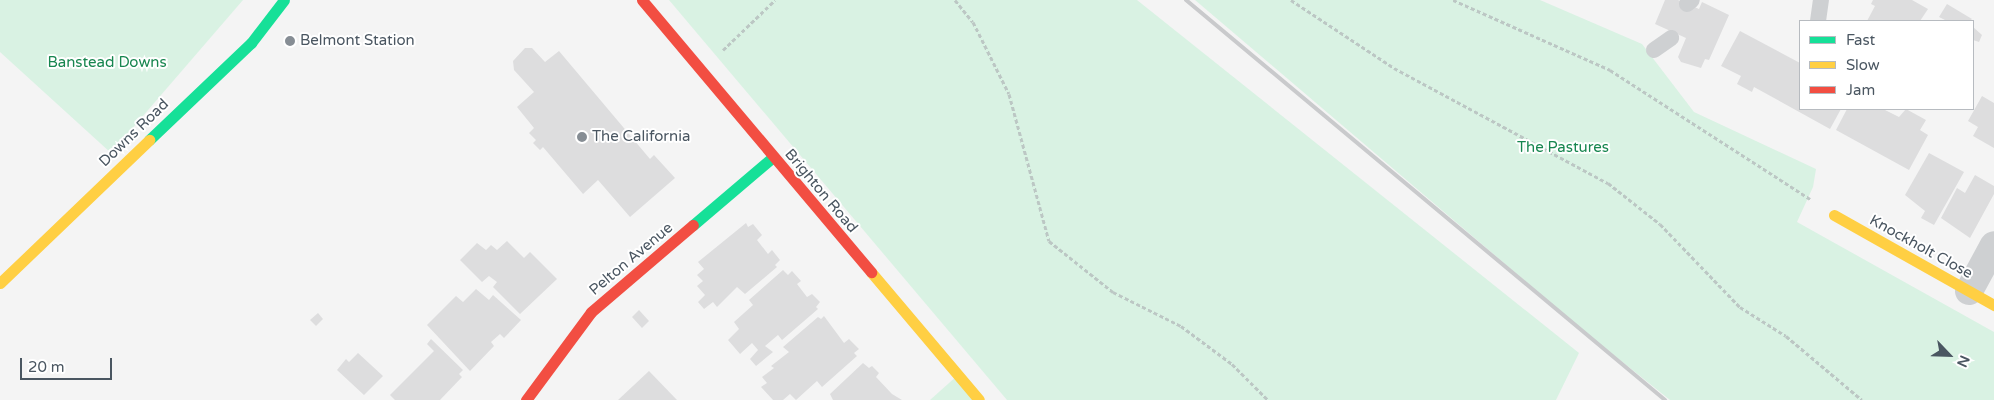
<!DOCTYPE html>
<style>
body{margin:0}
#map{position:relative;width:1994px;height:400px;overflow:hidden;background:#f4f4f4;font-family:"Varela Round",sans-serif}
div>[style]{position:absolute}
[style*='--x']{left:calc(var(--x)*1px);top:calc(var(--y)*1px);width:calc(var(--w)*1px);rotate:calc(var(--a)*1deg)}
.green>*{inset:0;background:#d9f2e3}
.building>*{inset:0;background:#ddddde}
.path>*{height:3px;margin-top:-1.5px;transform-origin:0;background:repeating-linear-gradient(90deg,#bcc7c4 0 4px,transparent 0 6.5px)}
.lane>*{height:16px;margin:-8px;padding:0 8px;transform-origin:8px;border-radius:8px;background:#ced0d2}
.street>*{height:28px;margin:-14px;padding:0 14px;transform-origin:14px;border-radius:14px;background:#ced0d2}
.fast>*{height:11px;margin:-5.5px;padding:0 5.5px;transform-origin:5.5px;border-radius:5.5px;background:#16e098}
.slow>*{height:11px;margin:-5.5px;padding:0 5.5px;transform-origin:5.5px;border-radius:5.5px;background:#ffcf43}
.jam>*{height:11px;margin:-5.5px;padding:0 5.5px;transform-origin:5.5px;border-radius:5.5px;background:#f24e42}
.rail>*{height:4px;margin:-2px;padding:0 2px;transform-origin:2px;border-radius:2px;background:#c9cacc}
.dots>*{width:14px;height:14px;translate:-50% -50%;box-sizing:border-box;border:2px solid #fff;border-radius:50%}
span{translate:-50% -50%;white-space:nowrap;text-align:center;line-height:1.15;-webkit-text-stroke:4px #fff;paint-order:stroke}
.poi-label{font-size:15px;color:#4a5661}
.left{translate:0 -50%;text-align:left}
.park-label{font-size:15px;color:#17864f}
.street-label{font-size:15px;color:#4a5661}
.legend{position:absolute;left:1799px;top:20px;width:175px;height:90px;box-sizing:border-box;background:#fff;border:1px solid #b7bbc0;margin:0;padding:6px 9px;list-style:none;font-size:15px;color:#4a5661}
.legend li{display:flex;align-items:center;gap:10px;height:25px}
.legend b{width:25px;border:1px solid #b7bbc0}
.north{position:absolute;left:1924px;top:330px;width:50px;height:50px;-webkit-text-stroke:4px #fff;paint-order:stroke;rotate:114deg;font-size:14px;font-weight:700;line-height:20px;text-align:center;color:#4a5661}
.north::after{content:'';display:block;margin:auto;width:18px;height:22px;background:#4a5661;clip-path:polygon(50% 0,100% 100%,50% 72%,0 100%)}
.scale{position:absolute;left:20px;top:358px;width:92px;height:22px;box-sizing:border-box;border:2px solid #4a5661;border-top:0;padding-left:6px;font-size:15px;line-height:18px;white-space:nowrap;color:#4a5661;-webkit-text-stroke:4px #fff;paint-order:stroke}
</style>
<div id="map">
<div class="green">
<div style="clip-path:polygon(0 0,243px 0,111px 153px,0 52px)"></div>
<div style="clip-path:polygon(669px 0,1137px 0,1579px 353px,1556px 400px,1007px 400px)"></div>
<div style="clip-path:polygon(1195px 0,1540px 0,1642px 44px,1694px 112px,1816px 169px,1813px 187px,1797px 222px,1994px 332px,1994px 400px,1670px 400px,1585px 332px)"></div>
<div style="clip-path:polygon(958px 375px,979px 400px,930px 400px)"></div>
</div>
<div class="building">
<div style="clip-path:polygon(1665px 0,1678px 0,1699px 9px,1702px 2px,1729px 15px,1709px 60px,1705px 59px,1701px 68px,1681px 62px,1678px 57px,1686px 38px,1655px 24px)"></div>
<div style="clip-path:polygon(1873px 0,1912px 0,1928px 9px,1920px 21px,1867px 21px,1875px 6px,1871px 4px)"></div>
<div style="clip-path:polygon(1947px 4px,1972px 19px,1970px 21px,1947px 21px,1939px 17px)"></div>
<div style="clip-path:polygon(1973px 27px,1982px 35px,1979px 42px,1973px 40px)"></div>
<div style="clip-path:polygon(1740px 31px,1800px 63px,1800px 109px,1841px 109px,1830px 129px,1754px 87px,1752px 92px,1737px 84px,1741px 76px,1721px 66px)"></div>
<div style="clip-path:polygon(525px 48px,532px 48px,545px 62px,559px 51px,650px 159px,654px 155px,675px 178px,630px 217px,598px 180px,583px 194px,543px 147px,540px 150px,533px 143px,536px 140px,529px 133px,534px 128px,517px 107px,534px 92px,514px 70px,513px 61px)"></div>
<div style="clip-path:polygon(1982px 96px,1994px 103px,1994px 148px,1973px 136px,1978px 127px,1968px 121px)"></div>
<div style="clip-path:polygon(1847px 109px,1883px 109px,1899px 117px,1906px 109px,1926px 120px,1920px 130px,1928px 135px,1909px 170px,1836px 130px)"></div>
<div style="clip-path:polygon(1929px 153px,1964px 172px,1934px 225px,1921px 218px,1925px 211px,1905px 195px)"></div>
<div style="clip-path:polygon(1975px 175px,1994px 186px,1994px 194px,1970px 238px,1941px 218px,1957px 188px,1965px 193px)"></div>
<div style="clip-path:polygon(746px 223px,748px 227px,753px 224px,762px 235px,757px 240px,768px 254px,772px 250px,780px 260px,775px 265px,777px 267px,745px 294px,737px 287px,717px 307px,713px 302px,704px 309px,698px 302px,705px 295px,697px 286px,703px 281px,697px 275px,704px 269px,698px 262px)"></div>
<div style="clip-path:polygon(507px 241px,524px 258px,530px 252px,557px 279px,520px 314px,493px 287px,497px 282px,489px 276px,482px 282px,460px 260px,477px 243px,486px 250px,491px 245px,497px 250px)"></div>
<div style="clip-path:polygon(783px 270px,788px 275px,792px 271px,801px 281px,797px 284px,807px 297px,812px 294px,820px 302px,816px 307px,818px 309px,782px 340px,778px 335px,765px 346px,773px 352px,756px 366px,750px 359px,758px 350px,752px 343px,740px 354px,728px 340px,739px 329px,734px 322px,753px 305px,749px 300px)"></div>
<div style="clip-path:polygon(476px 289px,489px 300px,493px 295px,521px 320px,504px 338px,500px 334px,491px 342px,494px 346px,470px 371px,427px 325px,456px 296px,463px 302px)"></div>
<div style="clip-path:polygon(639px 310px,649px 321px,642px 328px,632px 317px)"></div>
<div style="clip-path:polygon(318px 313px,323px 319px,316px 326px,310px 320px)"></div>
<div style="clip-path:polygon(824px 316px,844px 343px,849px 339px,859px 349px,854px 353px,857px 356px,822px 387px,817px 381px,796px 400px,790px 394px,783px 400px,773px 400px,761px 387px,767px 383px,762px 377px,774px 368px,771px 366px,789px 352px,783px 347px,818px 317px,821px 319px)"></div>
<div style="clip-path:polygon(431px 339px,463px 370px,459px 374px,462px 377px,440px 400px,395px 400px,390px 395px,434px 351px,427px 344px)"></div>
<div style="clip-path:polygon(358px 353px,383px 376px,364px 395px,337px 370px,346px 359px,349px 362px)"></div>
<div style="clip-path:polygon(863px 363px,869px 368px,872px 366px,879px 373px,876px 377px,892px 394px,902px 400px,833px 400px,830px 394px)"></div>
<div style="clip-path:polygon(649px 371px,677px 400px,618px 400px)"></div>
</div>
<div class="path">
<div style="--x:955;--y:0;--w:28;--a:51"></div>
<div style="--x:973;--y:22;--w:80;--a:63.4"></div>
<div style="--x:1009;--y:94;--w:152;--a:74.8"></div>
<div style="--x:1049;--y:241;--w:82;--a:38.6"></div>
<div style="--x:1113;--y:292;--w:76;--a:26.6"></div>
<div style="--x:1181;--y:326;--w:64;--a:36.7"></div>
<div style="--x:1232;--y:364;--w:51;--a:45"></div>
<div style="--x:1291;--y:0;--w:123;--a:33.4"></div>
<div style="--x:1394;--y:68;--w:243;--a:28.3"></div>
<div style="--x:1608;--y:183;--w:66;--a:38.3"></div>
<div style="--x:1660;--y:224;--w:115;--a:46.1"></div>
<div style="--x:1740;--y:307;--w:54;--a:32.2"></div>
<div style="--x:1786;--y:336;--w:99;--a:40.1"></div>
<div style="--x:1453;--y:0;--w:172;--a:24"></div>
<div style="--x:1610;--y:70;--w:238;--a:32.8"></div>
<div style="--x:723;--y:50;--w:72;--a:-43.9"></div>
</div>
<div class="lane">
<div style="--x:1687;--y:4;--w:6;--a:-39"></div>
<div style="--x:1818;--y:21;--w:21;--a:-82"></div>
<div style="--x:1654;--y:50;--w:21;--a:-35"></div>
</div>
<div class="street">
<div style="--x:1969;--y:291;--w:52;--a:-61.5"></div>
</div>
<div class="fast">
<div style="--x:149;--y:140;--w:141;--a:-43.6"></div>
<div style="--x:251;--y:43;--w:54;--a:-52.5"></div>
<div style="--x:693;--y:225;--w:105;--a:-40.4"></div>
</div>
<div class="slow">
<div style="--x:1834;--y:215;--w:184;--a:29.4"></div>
<div style="--x:871;--y:272;--w:167;--a:49.8"></div>
<div style="--x:0;--y:283;--w:207;--a:-43.8"></div>
</div>
<div class="jam">
<div style="--x:642;--y:0;--w:356;--a:49.9"></div>
<div style="--x:526;--y:400;--w:109;--a:-53.5"></div>
<div style="--x:591;--y:312;--w:134;--a:-40.5"></div>
</div>
<div class="rail">
<div style="--x:1186;--y:0;--w:624;--a:39.86"></div>
</div>
<div class="dots">
<div style="left:290px;top:41px;background:#868d94"></div>
<div style="left:582px;top:137px;background:#868d94"></div>
</div>
<div class="poi-label">
<span class="left" style="left:300px;top:41px">Belmont Station</span>
<span class="left" style="left:592px;top:137px">The California</span>
</div>
<div class="park-label">
<span style="left:107px;top:63px">Banstead Downs</span>
<span style="left:1563px;top:148px">The Pastures</span>
</div>
<div class="street-label">
<span style="left:134px;top:133px;rotate:-44deg">Downs Road</span>
<span style="left:821px;top:191px;rotate:50deg">Brighton Road</span>
<span style="left:1921px;top:247px;rotate:29deg">Knockholt Close</span>
<span style="left:631px;top:259px;rotate:-40deg">Pelton Avenue</span>
</div>
<ul class="legend">
<li><b style="height:6px;background:#16e098"></b>Fast</li>
<li><b style="height:6px;background:#ffcf43"></b>Slow</li>
<li><b style="height:6px;background:#f24e42"></b>Jam</li>
</ul>
<div class="north">N</div>
<div class="scale">20 m</div>
</div>
